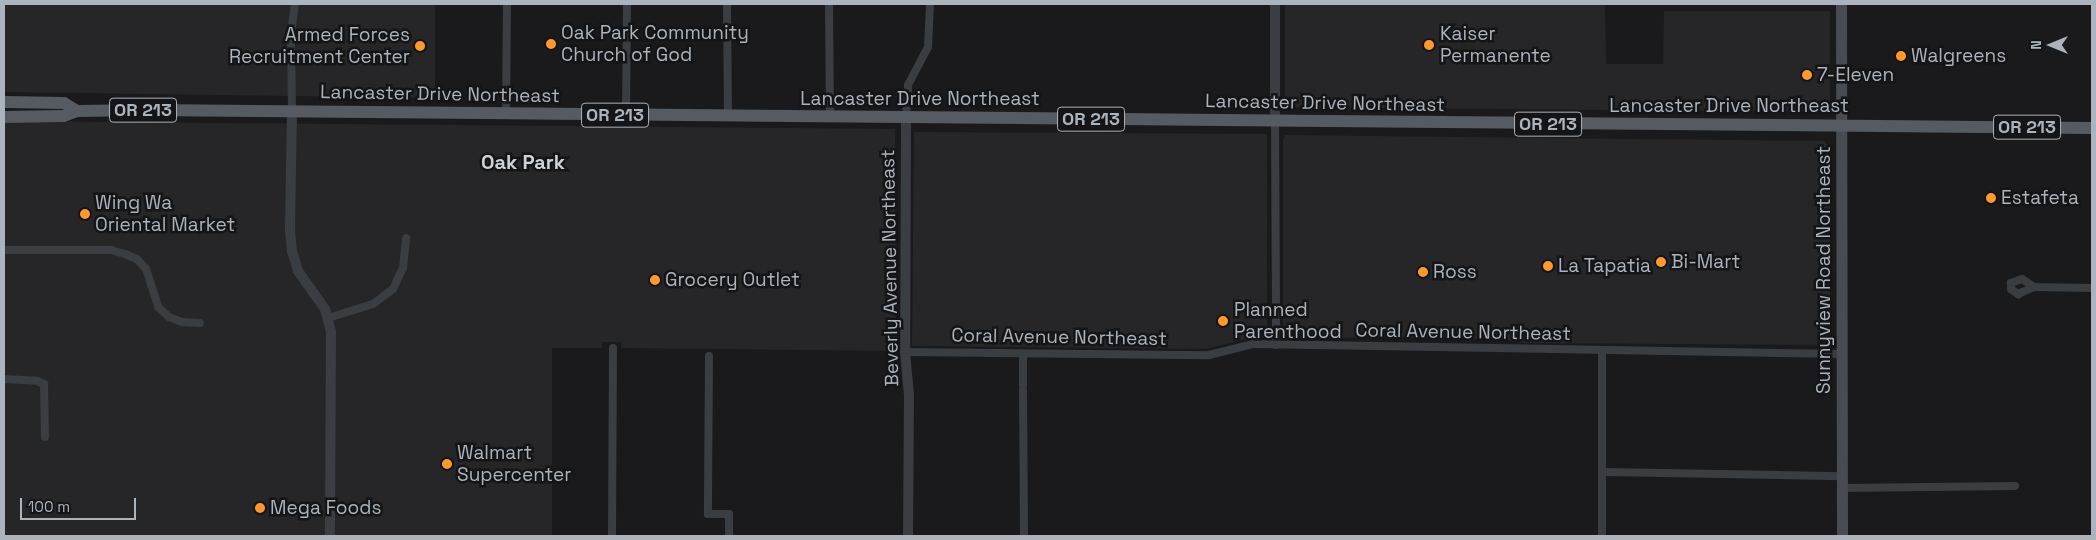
<!DOCTYPE html>
<style>
body{margin:0}
#map{position:relative;width:2096px;height:540px;overflow:hidden;background:#1a1a1c;font-family:"Space Grotesk",sans-serif}
div>[style]{position:absolute}
[style*='--x']{left:calc(var(--x)*1px);top:calc(var(--y)*1px);width:calc(var(--w)*1px);rotate:calc(var(--a)*1deg)}
.built>*{inset:0;background:#262629}
.green>*{inset:0;background:#1f281f}
.minor>*{height:8px;margin:-4px;padding:0 4px;transform-origin:4px;border-radius:4px;background:#3a3d42}
.tertiary>*{height:10px;margin:-5px;padding:0 5px;transform-origin:5px;border-radius:5px;background:#3a3d42}
.secondary>*{height:11px;margin:-5.5px;padding:0 5.5px;transform-origin:5.5px;border-radius:5.5px;background:#484c52}
.primary>*{height:12px;margin:-6px;padding:0 6px;transform-origin:6px;border-radius:6px;background:#565a61}
.dots>*{width:14px;height:14px;translate:-50% -50%;box-sizing:border-box;border:2px solid #151517;border-radius:50%}
span{translate:-50% -50%;white-space:nowrap;text-align:center;line-height:1.15;-webkit-text-stroke:5px #151517;paint-order:stroke}
.shield-label span{padding:1px 4px;background:#151517;border:1px solid;border-radius:4px;-webkit-text-stroke-width:0}
.shield-label{font-size:18px;color:#abb3bd;font-weight:700}
.poi-label{font-size:19px;color:#abb3bd}
.left{translate:0 -50%;text-align:left}
.right{translate:-100% -50%;text-align:right}
.street-label{font-size:19px;color:#abb3bd}
.neighbourhood-label{font-size:20px;color:#cdd2d8;font-weight:700}
.frame{position:absolute;inset:0;border:5px solid #abb3bd;pointer-events:none}
.north{position:absolute;left:2026px;top:20px;width:50px;height:50px;-webkit-text-stroke:4px #151517;paint-order:stroke;rotate:270deg;font-size:14px;font-weight:700;line-height:20px;text-align:center;color:#abb3bd}
.north::after{content:'';display:block;margin:auto;width:18px;height:22px;background:#abb3bd;clip-path:polygon(50% 0,100% 100%,50% 72%,0 100%)}
.scale{position:absolute;left:20px;top:498px;width:116px;height:22px;box-sizing:border-box;border:2px solid #abb3bd;border-top:0;padding-left:6px;font-size:15px;line-height:18px;white-space:nowrap;color:#abb3bd;-webkit-text-stroke:4px #151517;paint-order:stroke}
</style>
<div id="map">
<div class="built">
<div style="clip-path:polygon(4px 4px,435px 4px,435px 98px,4px 92px)"></div>
<div style="clip-path:polygon(1285px 4px,1605px 4px,1606px 64px,1663px 64px,1664px 11px,1830px 11px,1830px 112px,1285px 107px)"></div>
<div style="clip-path:polygon(4px 121px,895px 129px,896px 351px,622px 348px,621px 342px,602px 342px,602px 348px,552px 348px,552px 536px,4px 536px)"></div>
<div style="clip-path:polygon(914px 132px,1267px 134px,1267px 338px,1242px 340px,1206px 349px,912px 346px)"></div>
<div style="clip-path:polygon(1285px 135px,1824px 141px,1830px 148px,1830px 341px,1825px 345px,1524px 343px,1499px 339px,1287px 337px,1283px 332px,1283px 140px)"></div>
</div>
<div class="green">
<div style="clip-path:polygon(1459px 37px,1474px 37px,1474px 51px,1459px 51px,1461px 42px)"></div>
</div>
<div class="minor">
<div style="--x:727;--y:4;--w:112;--a:89.5"></div>
<div style="--x:829;--y:4;--w:113;--a:89.5"></div>
<div style="--x:292;--y:111;--w:76;--a:-90.8"></div>
<div style="--x:291;--y:35;--w:31;--a:-83"></div>
<div style="--x:506;--y:114;--w:110;--a:-89.5"></div>
<div style="--x:626;--y:115;--w:111;--a:-89.5"></div>
<div style="--x:906;--y:117;--w:32;--a:-86"></div>
<div style="--x:908;--y:85;--w:43;--a:-62.2"></div>
<div style="--x:928;--y:47;--w:43;--a:-87.3"></div>
<div style="--x:1275;--y:121;--w:224;--a:89.7"></div>
<div style="--x:4;--y:250;--w:107;--a:0"></div>
<div style="--x:111;--y:250;--w:15;--a:16"></div>
<div style="--x:125;--y:254;--w:13;--a:23"></div>
<div style="--x:137;--y:259;--w:13;--a:48"></div>
<div style="--x:146;--y:269;--w:40;--a:72"></div>
<div style="--x:158;--y:307;--w:15;--a:42"></div>
<div style="--x:169;--y:317;--w:14;--a:21"></div>
<div style="--x:182;--y:322;--w:18;--a:3"></div>
<div style="--x:2034;--y:287;--w:14;--a:-146"></div>
<div style="--x:2022;--y:279;--w:12;--a:160"></div>
<div style="--x:2011;--y:283;--w:6;--a:90"></div>
<div style="--x:2011;--y:289;--w:9;--a:36"></div>
<div style="--x:2018;--y:294;--w:17;--a:-24"></div>
<div style="--x:2034;--y:287;--w:58;--a:1"></div>
<div style="--x:328;--y:318;--w:47;--a:-17.3"></div>
<div style="--x:373;--y:304;--w:25;--a:-37"></div>
<div style="--x:393;--y:289;--w:23;--a:-65"></div>
<div style="--x:403;--y:268;--w:30;--a:-84"></div>
<div style="--x:905;--y:352;--w:304;--a:0.6"></div>
<div style="--x:1209;--y:355;--w:45;--a:-14"></div>
<div style="--x:1253;--y:344;--w:589;--a:0.97"></div>
<div style="--x:1023;--y:354;--w:31;--a:90"></div>
<div style="--x:709;--y:356;--w:158;--a:90.4"></div>
<div style="--x:708;--y:514;--w:21;--a:0"></div>
<div style="--x:729;--y:514;--w:22;--a:90"></div>
<div style="--x:4;--y:379;--w:33;--a:3"></div>
<div style="--x:37;--y:381;--w:8;--a:23"></div>
<div style="--x:44;--y:384;--w:53;--a:88.9"></div>
<div style="--x:1023;--y:390;--w:146;--a:89.6"></div>
<div style="--x:1603;--y:472;--w:239;--a:1"></div>
<div style="--x:1842;--y:488;--w:173;--a:-0.7"></div>
<div style="--x:612;--y:536;--w:188;--a:-89.7"></div>
<div style="--x:1602;--y:536;--w:185;--a:-90"></div>
</div>
<div class="tertiary">
<div style="--x:292;--y:111;--w:119;--a:91"></div>
<div style="--x:290;--y:230;--w:21;--a:85"></div>
<div style="--x:292;--y:251;--w:21;--a:73"></div>
<div style="--x:298;--y:271;--w:47;--a:54.6"></div>
<div style="--x:325;--y:309;--w:24;--a:75"></div>
<div style="--x:331;--y:332;--w:204;--a:90.3"></div>
<div style="--x:906;--y:117;--w:235;--a:90.2"></div>
<div style="--x:905;--y:352;--w:43;--a:84.7"></div>
<div style="--x:909;--y:395;--w:141;--a:90.4"></div>
<div style="--x:1275;--y:121;--w:117;--a:-90"></div>
</div>
<div class="secondary">
<div style="--x:1841;--y:4;--w:532;--a:89.89"></div>
</div>
<div class="primary">
<div style="--x:4;--y:102;--w:60;--a:1"></div>
<div style="--x:64;--y:103;--w:15;--a:32"></div>
<div style="--x:4;--y:117;--w:60;--a:-1"></div>
<div style="--x:64;--y:116;--w:14;--a:-21"></div>
<div style="--x:77;--y:111;--w:71;--a:-0.8"></div>
<div style="--x:148;--y:110;--w:1944;--a:0.53"></div>
</div>
<div class="dots">
<div style="left:551px;top:44px;background:#ff992f"></div>
<div style="left:1429px;top:45px;background:#ff992f"></div>
<div style="left:420px;top:46px;background:#ff992f"></div>
<div style="left:1901px;top:56px;background:#ff992f"></div>
<div style="left:1807px;top:75px;background:#ff992f"></div>
<div style="left:1991px;top:198px;background:#ff992f"></div>
<div style="left:85px;top:214px;background:#ff992f"></div>
<div style="left:1661px;top:262px;background:#ff992f"></div>
<div style="left:1548px;top:266px;background:#ff992f"></div>
<div style="left:1423px;top:272px;background:#ff992f"></div>
<div style="left:655px;top:280px;background:#ff992f"></div>
<div style="left:1223px;top:321px;background:#ff992f"></div>
<div style="left:447px;top:464px;background:#ff992f"></div>
<div style="left:260px;top:508px;background:#ff992f"></div>
</div>
<div class="shield-label">
<span style="left:143px;top:110px">OR 213</span>
<span style="left:615px;top:115px">OR 213</span>
<span style="left:1091px;top:119px">OR 213</span>
<span style="left:1548px;top:124px">OR 213</span>
<span style="left:2027px;top:127px">OR 213</span>
</div>
<div class="poi-label">
<span class="left" style="left:561px;top:44px">Oak Park Community<br>Church of God</span>
<span class="left" style="left:1440px;top:45px">Kaiser<br>Permanente</span>
<span class="right" style="left:410px;top:46px">Armed Forces<br>Recruitment Center</span>
<span class="left" style="left:1911px;top:56px">Walgreens</span>
<span class="left" style="left:1817px;top:75px">7-Eleven</span>
<span class="left" style="left:2001px;top:198px">Estafeta</span>
<span class="left" style="left:95px;top:214px">Wing Wa<br>Oriental Market</span>
<span class="left" style="left:1671px;top:262px">Bi-Mart</span>
<span class="left" style="left:1558px;top:266px">La Tapatia</span>
<span class="left" style="left:1433px;top:272px">Ross</span>
<span class="left" style="left:665px;top:280px">Grocery Outlet</span>
<span class="left" style="left:1234px;top:321px">Planned<br>Parenthood</span>
<span class="left" style="left:457px;top:464px">Walmart<br>Supercenter</span>
<span class="left" style="left:270px;top:508px">Mega Foods</span>
</div>
<div class="street-label">
<span style="left:440px;top:94px;rotate:1deg">Lancaster Drive Northeast</span>
<span style="left:920px;top:99px">Lancaster Drive Northeast</span>
<span style="left:1325px;top:103px;rotate:1deg">Lancaster Drive Northeast</span>
<span style="left:1729px;top:106px">Lancaster Drive Northeast</span>
<span style="left:890px;top:268px;rotate:-91deg">Beverly Avenue Northeast</span>
<span style="left:1824px;top:270px;rotate:-90deg">Sunnyview Road Northeast</span>
<span style="left:1463px;top:332px;rotate:1deg">Coral Avenue Northeast</span>
<span style="left:1059px;top:337px;rotate:1deg">Coral Avenue Northeast</span>
</div>
<div class="neighbourhood-label">
<span style="left:523px;top:162px">Oak Park</span>
</div>
<div class="frame"></div>
<div class="north">N</div>
<div class="scale">100 m</div>
</div>
